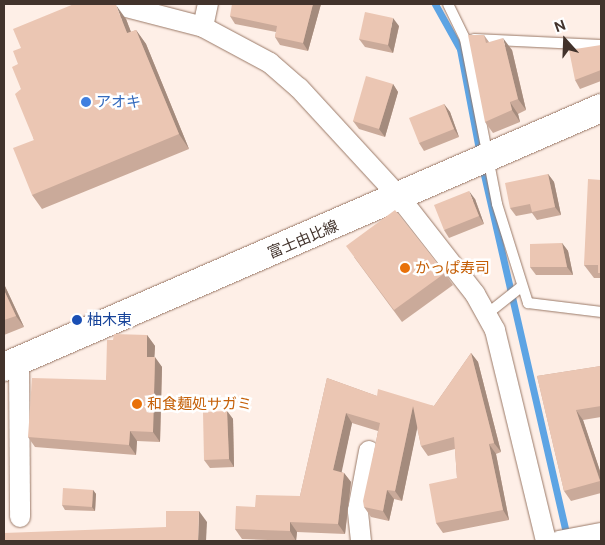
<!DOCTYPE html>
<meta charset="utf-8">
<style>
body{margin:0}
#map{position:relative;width:605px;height:545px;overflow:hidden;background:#feefe7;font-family:"Public Sans","Noto Sans JP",sans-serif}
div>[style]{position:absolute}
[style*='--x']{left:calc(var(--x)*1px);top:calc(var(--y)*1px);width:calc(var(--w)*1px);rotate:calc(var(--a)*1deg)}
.stream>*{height:7px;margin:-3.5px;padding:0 3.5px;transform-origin:3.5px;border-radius:3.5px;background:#5da4e4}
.roads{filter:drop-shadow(0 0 1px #9a7967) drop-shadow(0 0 1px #9a7967)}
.service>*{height:10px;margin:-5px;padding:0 5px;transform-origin:5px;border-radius:5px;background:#fff}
.minor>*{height:20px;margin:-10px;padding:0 10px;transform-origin:10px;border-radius:10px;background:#fff}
.secondary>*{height:28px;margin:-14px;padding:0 14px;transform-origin:14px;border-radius:14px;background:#fff}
.wall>*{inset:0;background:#caaa9a}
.shaded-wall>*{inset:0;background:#a48b7d}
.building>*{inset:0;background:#ebc6b3}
.dots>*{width:14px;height:14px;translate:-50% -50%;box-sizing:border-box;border:2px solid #fff;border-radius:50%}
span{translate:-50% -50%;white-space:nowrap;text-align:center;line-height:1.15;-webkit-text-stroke:5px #fff;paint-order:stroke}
.shop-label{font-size:15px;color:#366cbe}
.left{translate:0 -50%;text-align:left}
.street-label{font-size:15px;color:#42332c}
.food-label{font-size:15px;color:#c56008}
.transit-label{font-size:15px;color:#164399}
.frame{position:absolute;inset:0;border:5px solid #42332c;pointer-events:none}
.north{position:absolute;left:540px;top:15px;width:50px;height:50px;-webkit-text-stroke:4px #fff;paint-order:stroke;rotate:340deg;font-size:14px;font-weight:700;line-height:20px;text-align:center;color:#42332c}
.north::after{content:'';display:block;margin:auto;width:18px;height:22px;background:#42332c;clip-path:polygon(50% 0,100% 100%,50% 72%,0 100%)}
</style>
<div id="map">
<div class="stream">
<div style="--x:435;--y:4;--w:51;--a:60.9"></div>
<div style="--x:460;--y:49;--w:108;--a:79.3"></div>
<div style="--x:482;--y:166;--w:382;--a:77.1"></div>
</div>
<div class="roads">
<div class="service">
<div style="--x:448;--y:4;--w:39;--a:64"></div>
<div style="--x:465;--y:39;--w:168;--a:79"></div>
<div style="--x:497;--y:204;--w:104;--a:72.6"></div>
<div style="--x:528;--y:303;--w:74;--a:7"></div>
<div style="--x:474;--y:39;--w:127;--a:2.7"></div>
<div style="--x:487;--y:314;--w:43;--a:-38.5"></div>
</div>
<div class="minor">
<div style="--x:115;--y:4;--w:91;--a:14.6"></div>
<div style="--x:203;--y:27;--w:76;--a:28.2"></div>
<div style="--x:270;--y:63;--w:38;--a:41"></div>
<div style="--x:299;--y:88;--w:149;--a:47.4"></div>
<div style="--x:400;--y:198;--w:122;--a:52"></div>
<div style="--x:475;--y:294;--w:41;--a:60.9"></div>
<div style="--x:495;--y:330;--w:217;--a:76.4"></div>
<div style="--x:203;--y:27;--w:24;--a:-78"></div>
<div style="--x:19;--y:361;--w:156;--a:89.6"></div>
<div style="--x:361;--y:541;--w:31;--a:-96"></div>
<div style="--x:358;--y:510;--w:60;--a:-79.4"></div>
<div style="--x:559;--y:541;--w:43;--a:-10.8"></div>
</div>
<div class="secondary">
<div style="--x:4;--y:367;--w:651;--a:-23.45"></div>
</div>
</div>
<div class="wall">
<div style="clip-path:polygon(321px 4px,308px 51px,280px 45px,275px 37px,276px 32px,235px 24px,230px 16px)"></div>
<div style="clip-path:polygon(126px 19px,131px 32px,136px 30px,146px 44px,189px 149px,42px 209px,32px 195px,34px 140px,21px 89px,18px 64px)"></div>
<div style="clip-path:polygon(399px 26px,393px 53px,365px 47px,359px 39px)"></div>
<div style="clip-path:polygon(484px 35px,489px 42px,512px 50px,526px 110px,518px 114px,520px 122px,493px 133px,485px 122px)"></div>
<div style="clip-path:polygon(601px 45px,601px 81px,580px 89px,575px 80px)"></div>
<div style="clip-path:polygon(393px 84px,398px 92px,385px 137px,359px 129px,353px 121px)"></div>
<div style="clip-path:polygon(444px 104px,450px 112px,459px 137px,424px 151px,419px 143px)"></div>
<div style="clip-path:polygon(548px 174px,554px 182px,561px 215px,537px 220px,532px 213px,516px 216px,510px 208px)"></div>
<div style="clip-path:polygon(601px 180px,601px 278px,594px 278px,584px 265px)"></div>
<div style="clip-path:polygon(475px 199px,484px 224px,449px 238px,444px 230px)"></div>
<div style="clip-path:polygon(562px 243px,568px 251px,573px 275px,536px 275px,530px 267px)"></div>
<div style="clip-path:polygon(354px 257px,445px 273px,453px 285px,402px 322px)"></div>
<div style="clip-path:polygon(4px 284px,24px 327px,4px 335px)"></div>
<div style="clip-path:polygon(147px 335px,155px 346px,154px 357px,162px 367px,160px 442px,137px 441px,136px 455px,35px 447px,28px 437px,106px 380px,113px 340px)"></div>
<div style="clip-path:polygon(471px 353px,478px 362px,501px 452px,496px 454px,509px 520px,443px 533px,436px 523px,457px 478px,455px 449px,428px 456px,421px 446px,417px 427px,402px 501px,394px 499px,389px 521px,371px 517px,364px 507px,378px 431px,352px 423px,341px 472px,344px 473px,351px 482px,345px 534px,297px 532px,296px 541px,242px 539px,235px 529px,255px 507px,300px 496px,327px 378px,377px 396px,434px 406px)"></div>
<div style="clip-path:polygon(601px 366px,601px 417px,583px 420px,601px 474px,601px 493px,571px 501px,564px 491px,537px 376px)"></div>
<div style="clip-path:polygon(227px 411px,233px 419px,234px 467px,210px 468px,204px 460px)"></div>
<div style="clip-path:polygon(93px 490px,96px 494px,95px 511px,65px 510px,62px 505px)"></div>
</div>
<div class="shaded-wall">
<div style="clip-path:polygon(313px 4px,321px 4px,308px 51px,303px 43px)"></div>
<div style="clip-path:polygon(116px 5px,126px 19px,137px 48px,127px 33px)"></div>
<div style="clip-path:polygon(393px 18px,399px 26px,393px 53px,388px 45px)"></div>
<div style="clip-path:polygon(136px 30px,146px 44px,189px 149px,179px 134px)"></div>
<div style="clip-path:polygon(503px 38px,512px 50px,526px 110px,518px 99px)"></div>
<div style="clip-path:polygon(393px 84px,398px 92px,385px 137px,379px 129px)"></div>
<div style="clip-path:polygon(510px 102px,518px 114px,520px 122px,512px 110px)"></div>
<div style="clip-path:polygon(444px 104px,450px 112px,459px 137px,454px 129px)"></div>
<div style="clip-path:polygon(548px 174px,554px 182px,561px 215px,555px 207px)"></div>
<div style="clip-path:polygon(469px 191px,475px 199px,484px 224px,479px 216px)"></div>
<div style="clip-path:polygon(562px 243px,568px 251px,573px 275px,567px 267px)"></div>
<div style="clip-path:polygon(4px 284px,24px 327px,16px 316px,4px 290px)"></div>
<div style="clip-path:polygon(147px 335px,155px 346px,154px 367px,147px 357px)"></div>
<div style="clip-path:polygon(471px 353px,478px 362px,501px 452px,494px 443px)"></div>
<div style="clip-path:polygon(155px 357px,162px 367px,160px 442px,153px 432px)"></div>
<div style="clip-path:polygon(413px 406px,420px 415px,402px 501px,395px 491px)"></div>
<div style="clip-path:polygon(576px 410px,583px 420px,601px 474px,601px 483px)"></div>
<div style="clip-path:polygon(227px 411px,233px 419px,234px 467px,229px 459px)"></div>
<div style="clip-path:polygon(346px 413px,352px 423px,340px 480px,333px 470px)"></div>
<div style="clip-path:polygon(130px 431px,137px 441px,136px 455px,129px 445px)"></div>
<div style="clip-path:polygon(489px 444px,496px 454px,509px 520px,503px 510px)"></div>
<div style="clip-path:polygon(344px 473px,351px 482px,345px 534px,338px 524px)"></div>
<div style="clip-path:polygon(93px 490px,96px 494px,95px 511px,92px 507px)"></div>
<div style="clip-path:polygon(387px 490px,394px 499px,389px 521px,383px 511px)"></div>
<div style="clip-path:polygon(199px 511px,207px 522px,206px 541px,198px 541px)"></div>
<div style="clip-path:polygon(290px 522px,297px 532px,296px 541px,290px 531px)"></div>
</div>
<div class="building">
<div style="clip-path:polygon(74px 4px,113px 4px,116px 5px,127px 33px,136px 30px,179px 134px,32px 195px,13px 148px,34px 140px,15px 94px,21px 89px,12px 67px,18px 64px,13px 51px,21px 48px,13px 29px)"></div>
<div style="clip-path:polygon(232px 4px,313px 4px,303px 43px,275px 37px,277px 26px,230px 16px)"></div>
<div style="clip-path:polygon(365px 12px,393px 18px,388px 45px,359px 39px)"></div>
<div style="clip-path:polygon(468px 35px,484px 35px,486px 43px,503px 38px,518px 99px,510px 102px,512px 110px,485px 122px)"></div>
<div style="clip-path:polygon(601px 45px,601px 70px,575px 80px,569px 50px)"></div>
<div style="clip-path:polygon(366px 76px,393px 84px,379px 129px,353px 121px)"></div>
<div style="clip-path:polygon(444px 104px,454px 129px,419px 143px,409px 118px)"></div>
<div style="clip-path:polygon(548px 174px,555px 207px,532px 212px,530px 204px,510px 208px,505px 183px)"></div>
<div style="clip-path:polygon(588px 179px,601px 180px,601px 273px,598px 273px,598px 265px,584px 265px)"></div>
<div style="clip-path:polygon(469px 191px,479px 216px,444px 230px,434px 205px)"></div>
<div style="clip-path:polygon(395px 210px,445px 273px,394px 310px,346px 246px)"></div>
<div style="clip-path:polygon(562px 243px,567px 267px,530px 267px,530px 244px)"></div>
<div style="clip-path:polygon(4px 290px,16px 316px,4px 320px)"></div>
<div style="clip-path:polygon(114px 334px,147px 335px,147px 357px,155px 357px,153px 432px,130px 431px,129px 445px,28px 437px,32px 378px,106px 380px,107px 340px,113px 340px)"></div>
<div style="clip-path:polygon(471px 353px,494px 443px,489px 444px,503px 510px,436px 523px,429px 484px,457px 478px,454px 437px,421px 446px,413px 406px,395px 491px,387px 490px,383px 511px,364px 507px,363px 501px,380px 423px,346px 413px,333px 470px,344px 473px,338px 524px,290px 522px,290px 531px,235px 529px,236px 506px,255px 507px,256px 495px,300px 496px,327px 378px,377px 396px,378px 389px,434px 406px)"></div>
<div style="clip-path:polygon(601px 366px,601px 406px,576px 410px,600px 481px,564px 491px,537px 376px)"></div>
<div style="clip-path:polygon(227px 411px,229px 459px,204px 460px,203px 412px)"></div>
<div style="clip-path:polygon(63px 488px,93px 490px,92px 507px,62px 505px)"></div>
<div style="clip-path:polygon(166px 511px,199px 511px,198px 541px,4px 541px,4px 533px,166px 527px)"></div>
</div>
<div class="dots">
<div style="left:86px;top:102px;background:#3f7fe0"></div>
<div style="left:405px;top:268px;background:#e8710a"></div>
<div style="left:77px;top:320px;background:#1a4fb4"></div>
<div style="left:137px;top:404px;background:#e8710a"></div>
</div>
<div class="shop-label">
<span class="left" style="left:96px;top:102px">アオキ</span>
</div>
<div class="street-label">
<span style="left:303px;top:239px;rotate:-23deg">富士由比線</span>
</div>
<div class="food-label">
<span class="left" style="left:415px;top:268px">かっぱ寿司</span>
<span class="left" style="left:147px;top:404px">和食麺処サガミ</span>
</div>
<div class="transit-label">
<span class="left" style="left:87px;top:320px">柚木東</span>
</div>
<div class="frame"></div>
<div class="north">N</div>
</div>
